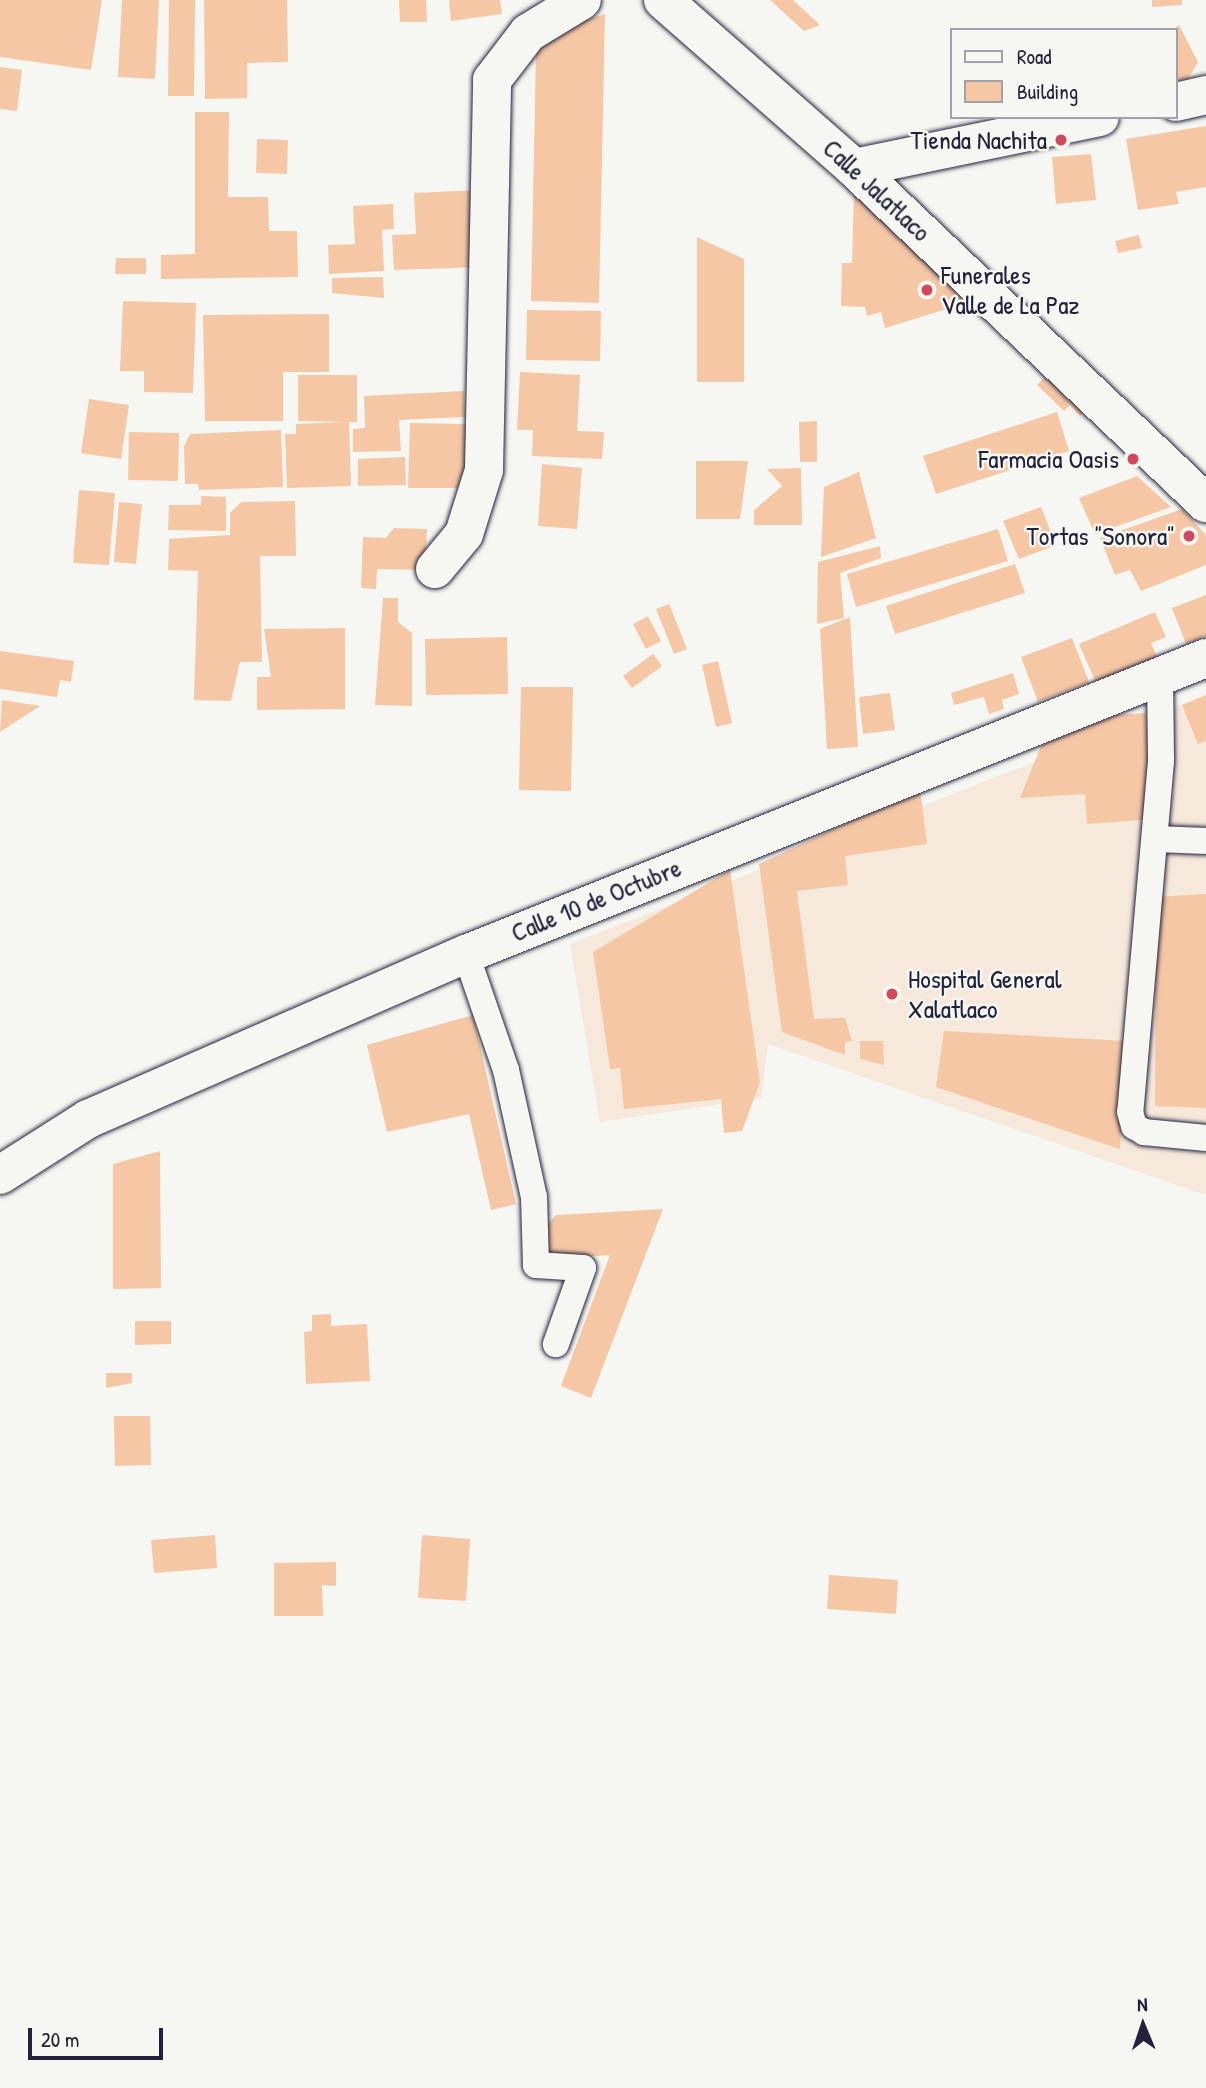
<!DOCTYPE html>
<style>
body{margin:0}
#map{position:relative;width:1206px;height:2088px;overflow:hidden;background:#f6f6f2;font-family:"Patrick Hand",sans-serif}
div>[style]{position:absolute}
[style*='--x']{left:calc(var(--x)*1px);top:calc(var(--y)*1px);width:calc(var(--w)*1px);rotate:calc(var(--a)*1deg)}
.built>*{inset:0;background:#f6e8db}
.building>*{inset:0;background:#f5c7a5}
.roads{filter:drop-shadow(0 0 2px #22223b) drop-shadow(0 0 2px #22223b)}
.service>*{height:26px;margin:-13px;padding:0 13px;transform-origin:13px;border-radius:13px;background:#f6f6f2}
.minor>*{height:38px;margin:-19px;padding:0 19px;transform-origin:19px;border-radius:19px;background:#f6f6f2}
.secondary>*{height:38px;margin:-19px;padding:0 19px;transform-origin:19px;border-radius:19px;background:#f6f6f2}
.dots>*{width:19px;height:19px;translate:-50% -50%;box-sizing:border-box;border:4px solid #f6f6f2;border-radius:50%}
span{translate:-50% -50%;white-space:nowrap;text-align:center;line-height:1.15;-webkit-text-stroke:5px #f6f6f2;paint-order:stroke}
.poi-label{font-size:26px;color:#22223b}
.right{translate:-100% -50%;text-align:right}
.left{translate:0 -50%;text-align:left}
.street-label{font-size:26px;color:#22223b}
.legend{position:absolute;left:950px;top:28px;width:228px;height:91px;box-sizing:border-box;background:#f6f6f2;border:2px solid #a1a1a9;margin:0;padding:9px 12px;list-style:none;font-size:21px;color:#22223b}
.legend li{display:flex;align-items:center;gap:14px;height:35px}
.legend b{width:35px;border:2px solid #a1a1a9}
.north{position:absolute;left:1108px;top:1990px;width:70px;height:70px;-webkit-text-stroke:5px #f6f6f2;paint-order:stroke;rotate:358deg;font-size:19px;font-weight:700;line-height:28px;text-align:center;color:#22223b}
.north::after{content:'';display:block;margin:auto;width:24px;height:32px;background:#22223b;clip-path:polygon(50% 0,100% 100%,50% 72%,0 100%)}
.scale{position:absolute;left:28px;top:2028px;width:135px;height:32px;box-sizing:border-box;border:4px solid #22223b;border-top:0;padding-left:9px;font-size:21px;line-height:24px;white-space:nowrap;color:#22223b;-webkit-text-stroke:5px #f6f6f2;paint-order:stroke}
</style>
<div id="map">
<div class="built">
<div style="clip-path:polygon(1206px 695px,1206px 1195px,768px 1044px,761px 1098px,600px 1122px,570px 944px)"></div>
</div>
<div class="building">
<div style="clip-path:polygon(0 0,102px 0,91px 70px,0 57px)"></div>
<div style="clip-path:polygon(122px 0,159px 0,155px 79px,118px 77px)"></div>
<div style="clip-path:polygon(169px 0,195px 0,194px 96px,168px 96px)"></div>
<div style="clip-path:polygon(204px 0,287px 0,288px 62px,247px 63px,247px 98px,205px 99px)"></div>
<div style="clip-path:polygon(399px 0,426px 0,427px 22px,400px 22px)"></div>
<div style="clip-path:polygon(449px 0,500px 0,502px 14px,451px 21px)"></div>
<div style="clip-path:polygon(770px 0,793px 0,820px 25px,804px 31px)"></div>
<div style="clip-path:polygon(1152px 0,1182px 0,1182px 5px,1152px 7px)"></div>
<div style="clip-path:polygon(605px 14px,599px 303px,531px 301px,536px 50px,556px 29px)"></div>
<div style="clip-path:polygon(1179px 25px,1198px 62px,1188px 79px,1176px 81px,1173px 30px)"></div>
<div style="clip-path:polygon(0 67px,22px 70px,17px 111px,0 109px)"></div>
<div style="clip-path:polygon(195px 112px,229px 112px,228px 197px,268px 197px,269px 231px,297px 231px,298px 277px,161px 279px,161px 255px,195px 254px)"></div>
<div style="clip-path:polygon(1206px 126px,1206px 187px,1176px 192px,1179px 204px,1138px 210px,1126px 139px)"></div>
<div style="clip-path:polygon(257px 139px,288px 140px,287px 174px,256px 173px)"></div>
<div style="clip-path:polygon(1091px 154px,1096px 200px,1056px 204px,1052px 157px)"></div>
<div style="clip-path:polygon(479px 190px,481px 267px,394px 270px,392px 235px,416px 234px,414px 193px)"></div>
<div style="clip-path:polygon(854px 193px,973px 301px,885px 328px,881px 312px,867px 316px,865px 307px,841px 306px,842px 263px,852px 263px)"></div>
<div style="clip-path:polygon(393px 204px,394px 229px,382px 230px,384px 271px,329px 274px,328px 245px,355px 244px,353px 206px)"></div>
<div style="clip-path:polygon(1139px 235px,1142px 248px,1118px 253px,1115px 241px)"></div>
<div style="clip-path:polygon(697px 237px,744px 259px,744px 382px,697px 382px)"></div>
<div style="clip-path:polygon(116px 258px,146px 258px,146px 274px,115px 274px)"></div>
<div style="clip-path:polygon(383px 277px,384px 298px,332px 293px,332px 278px)"></div>
<div style="clip-path:polygon(123px 301px,196px 303px,193px 393px,144px 392px,144px 371px,120px 371px)"></div>
<div style="clip-path:polygon(527px 310px,601px 311px,600px 361px,526px 360px)"></div>
<div style="clip-path:polygon(329px 314px,329px 372px,283px 372px,283px 421px,205px 421px,203px 315px)"></div>
<div style="clip-path:polygon(1054px 368px,1091px 405px,1080px 416px,1070px 405px,1064px 411px,1037px 385px)"></div>
<div style="clip-path:polygon(520px 372px,580px 375px,577px 431px,604px 432px,602px 459px,532px 456px,533px 430px,517px 430px)"></div>
<div style="clip-path:polygon(298px 375px,357px 375px,357px 422px,349px 422px,351px 486px,287px 488px,285px 434px,296px 434px,296px 424px,343px 422px,298px 421px)"></div>
<div style="clip-path:polygon(464px 391px,465px 417px,399px 420px,401px 451px,353px 452px,353px 429px,365px 428px,364px 396px)"></div>
<div style="clip-path:polygon(89px 399px,129px 405px,121px 459px,81px 453px)"></div>
<div style="clip-path:polygon(1057px 412px,1069px 451px,936px 494px,923px 456px)"></div>
<div style="clip-path:polygon(817px 421px,817px 462px,800px 462px,799px 422px)"></div>
<div style="clip-path:polygon(410px 423px,467px 424px,466px 488px,408px 488px)"></div>
<div style="clip-path:polygon(281px 430px,283px 487px,199px 490px,198px 484px,185px 484px,184px 446px,190px 434px)"></div>
<div style="clip-path:polygon(129px 432px,179px 433px,178px 481px,128px 480px)"></div>
<div style="clip-path:polygon(405px 457px,406px 485px,358px 486px,358px 459px)"></div>
<div style="clip-path:polygon(696px 461px,748px 461px,740px 519px,696px 519px)"></div>
<div style="clip-path:polygon(542px 464px,582px 468px,577px 529px,538px 526px)"></div>
<div style="clip-path:polygon(801px 468px,802px 525px,754px 525px,754px 510px,782px 486px,767px 469px)"></div>
<div style="clip-path:polygon(859px 472px,876px 538px,821px 557px,824px 487px)"></div>
<div style="clip-path:polygon(1137px 476px,1171px 507px,1095px 534px,1079px 498px)"></div>
<div style="clip-path:polygon(79px 490px,115px 493px,109px 565px,73px 563px)"></div>
<div style="clip-path:polygon(201px 496px,226px 497px,226px 531px,168px 530px,169px 505px,201px 505px)"></div>
<div style="clip-path:polygon(295px 501px,296px 556px,260px 556px,262px 662px,240px 662px,231px 701px,194px 700px,198px 571px,168px 570px,169px 539px,230px 535px,230px 513px,241px 502px)"></div>
<div style="clip-path:polygon(119px 502px,142px 504px,136px 564px,114px 562px)"></div>
<div style="clip-path:polygon(1041px 507px,1056px 545px,1019px 559px,1003px 521px)"></div>
<div style="clip-path:polygon(1182px 509px,1206px 535px,1206px 565px,1141px 591px,1130px 570px,1115px 575px,1100px 538px)"></div>
<div style="clip-path:polygon(394px 528px,427px 529px,425px 570px,377px 569px,376px 589px,361px 588px,363px 537px,386px 538px)"></div>
<div style="clip-path:polygon(998px 529px,1008px 561px,856px 607px,847px 574px)"></div>
<div style="clip-path:polygon(880px 546px,881px 558px,840px 573px,844px 618px,817px 624px,818px 562px)"></div>
<div style="clip-path:polygon(1015px 564px,1025px 593px,895px 634px,886px 606px)"></div>
<div style="clip-path:polygon(1206px 595px,1206px 636px,1186px 644px,1172px 608px)"></div>
<div style="clip-path:polygon(383px 598px,398px 598px,398px 622px,412px 633px,412px 706px,375px 705px)"></div>
<div style="clip-path:polygon(669px 604px,687px 649px,674px 654px,656px 609px)"></div>
<div style="clip-path:polygon(1155px 612px,1166px 637px,1151px 643px,1158px 659px,1097px 685px,1079px 644px)"></div>
<div style="clip-path:polygon(648px 616px,661px 641px,646px 649px,633px 624px)"></div>
<div style="clip-path:polygon(850px 617px,858px 747px,827px 749px,820px 629px)"></div>
<div style="clip-path:polygon(345px 628px,345px 709px,257px 710px,257px 677px,271px 677px,264px 629px)"></div>
<div style="clip-path:polygon(507px 637px,508px 694px,426px 695px,425px 639px)"></div>
<div style="clip-path:polygon(1072px 638px,1089px 682px,1038px 702px,1021px 657px)"></div>
<div style="clip-path:polygon(0 651px,74px 661px,71px 682px,60px 680px,57px 697px,0 689px)"></div>
<div style="clip-path:polygon(653px 654px,662px 666px,632px 688px,623px 676px)"></div>
<div style="clip-path:polygon(718px 661px,732px 723px,716px 727px,702px 665px)"></div>
<div style="clip-path:polygon(1013px 673px,1019px 694px,1002px 700px,1004px 709px,989px 714px,984px 697px,954px 705px,951px 693px)"></div>
<div style="clip-path:polygon(521px 687px,573px 687px,571px 791px,519px 790px)"></div>
<div style="clip-path:polygon(890px 693px,895px 730px,863px 734px,859px 697px)"></div>
<div style="clip-path:polygon(1206px 695px,1206px 741px,1198px 744px,1182px 705px)"></div>
<div style="clip-path:polygon(2px 700px,40px 706px,0 732px)"></div>
<div style="clip-path:polygon(1146px 713px,1154px 819px,1087px 824px,1085px 794px,1020px 798px,1041px 746px,1082px 717px)"></div>
<div style="clip-path:polygon(920px 789px,927px 844px,845px 856px,848px 885px,797px 891px,814px 1019px,845px 1018px,852px 1041px,845px 1042px,845px 1055px,782px 1032px,759px 864px)"></div>
<div style="clip-path:polygon(730px 870px,760px 1082px,742px 1131px,724px 1133px,721px 1099px,624px 1109px,620px 1068px,610px 1069px,593px 952px)"></div>
<div style="clip-path:polygon(1206px 894px,1206px 1108px,1155px 1106px,1156px 897px)"></div>
<div style="clip-path:polygon(473px 1015px,516px 1204px,491px 1210px,469px 1114px,387px 1132px,367px 1045px)"></div>
<div style="clip-path:polygon(944px 1031px,1126px 1041px,1120px 1149px,936px 1087px)"></div>
<div style="clip-path:polygon(860px 1041px,883px 1041px,884px 1065px,860px 1059px)"></div>
<div style="clip-path:polygon(160px 1151px,161px 1288px,113px 1289px,113px 1164px)"></div>
<div style="clip-path:polygon(663px 1209px,591px 1398px,561px 1386px,610px 1255px,547px 1259px,545px 1227px,556px 1215px)"></div>
<div style="clip-path:polygon(331px 1314px,331px 1326px,367px 1324px,370px 1381px,306px 1384px,304px 1332px,312px 1331px,312px 1315px)"></div>
<div style="clip-path:polygon(135px 1321px,171px 1321px,171px 1344px,135px 1345px)"></div>
<div style="clip-path:polygon(106px 1373px,132px 1373px,132px 1383px,106px 1388px)"></div>
<div style="clip-path:polygon(114px 1416px,150px 1416px,151px 1465px,115px 1466px)"></div>
<div style="clip-path:polygon(215px 1535px,217px 1568px,154px 1573px,151px 1540px)"></div>
<div style="clip-path:polygon(422px 1535px,470px 1539px,466px 1601px,418px 1598px)"></div>
<div style="clip-path:polygon(336px 1562px,336px 1586px,322px 1585px,323px 1616px,274px 1616px,274px 1563px)"></div>
<div style="clip-path:polygon(829px 1575px,898px 1580px,896px 1614px,827px 1609px)"></div>
</div>
<div class="roads">
<div class="service">
<div style="--x:1160;--y:676;--w:85;--a:89.3"></div>
<div style="--x:1161;--y:761;--w:352;--a:95"></div>
<div style="--x:1130;--y:1112;--w:15;--a:74"></div>
<div style="--x:1134;--y:1126;--w:12;--a:31"></div>
<div style="--x:1144;--y:1132;--w:62;--a:5.5"></div>
<div style="--x:1156;--y:839;--w:50;--a:2.3"></div>
<div style="--x:466;--y:954;--w:123;--a:71"></div>
<div style="--x:506;--y:1070;--w:130;--a:77.6"></div>
<div style="--x:534;--y:1197;--w:68;--a:88.3"></div>
<div style="--x:536;--y:1265;--w:47;--a:3.7"></div>
<div style="--x:583;--y:1268;--w:81;--a:109.6"></div>
</div>
<div class="minor">
<div style="--x:1176;--y:102;--w:31;--a:-13"></div>
<div style="--x:854;--y:168;--w:251;--a:-11.7"></div>
<div style="--x:435;--y:569;--w:45;--a:-50.4"></div>
<div style="--x:464;--y:534;--w:67;--a:-72.6"></div>
<div style="--x:484;--y:470;--w:390;--a:-88.8"></div>
<div style="--x:492;--y:80;--w:59;--a:-52.5"></div>
<div style="--x:528;--y:33;--w:63;--a:-31.4"></div>
<div style="--x:0;--y:1175;--w:104;--a:-32.5"></div>
<div style="--x:88;--y:1119;--w:412;--a:-23.6"></div>
<div style="--x:466;--y:954;--w:797;--a:-21.8"></div>
</div>
<div class="secondary">
<div style="--x:663;--y:0;--w:254;--a:41.3"></div>
<div style="--x:854;--y:168;--w:486;--a:43.6"></div>
</div>
</div>
<div class="dots">
<div style="left:1061px;top:140px;background:#d1495b"></div>
<div style="left:927px;top:290px;background:#d1495b"></div>
<div style="left:1133px;top:459px;background:#d1495b"></div>
<div style="left:1189px;top:536px;background:#d1495b"></div>
<div style="left:892px;top:994px;background:#d1495b"></div>
</div>
<div class="poi-label">
<span class="right" style="left:1047px;top:140px">Tienda Nachita</span>
<span class="left" style="left:941px;top:290px">Funerales<br>Valle de La Paz</span>
<span class="right" style="left:1119px;top:459px">Farmacia Oasis</span>
<span class="right" style="left:1175px;top:536px">Tortas "Sonora"</span>
<span class="left" style="left:908px;top:994px">Hospital General<br>Xalatlaco</span>
</div>
<div class="street-label">
<span style="left:877px;top:190px;rotate:43deg">Calle Jalatlaco</span>
<span style="left:596px;top:900px;rotate:-22deg">Calle 10 de Octubre</span>
</div>
<ul class="legend">
<li><b style="height:9px;background:#f6f6f2"></b>Road</li>
<li><b style="height:19px;background:#f5c7a5"></b>Building</li>
</ul>
<div class="north">N</div>
<div class="scale">20 m</div>
</div>
